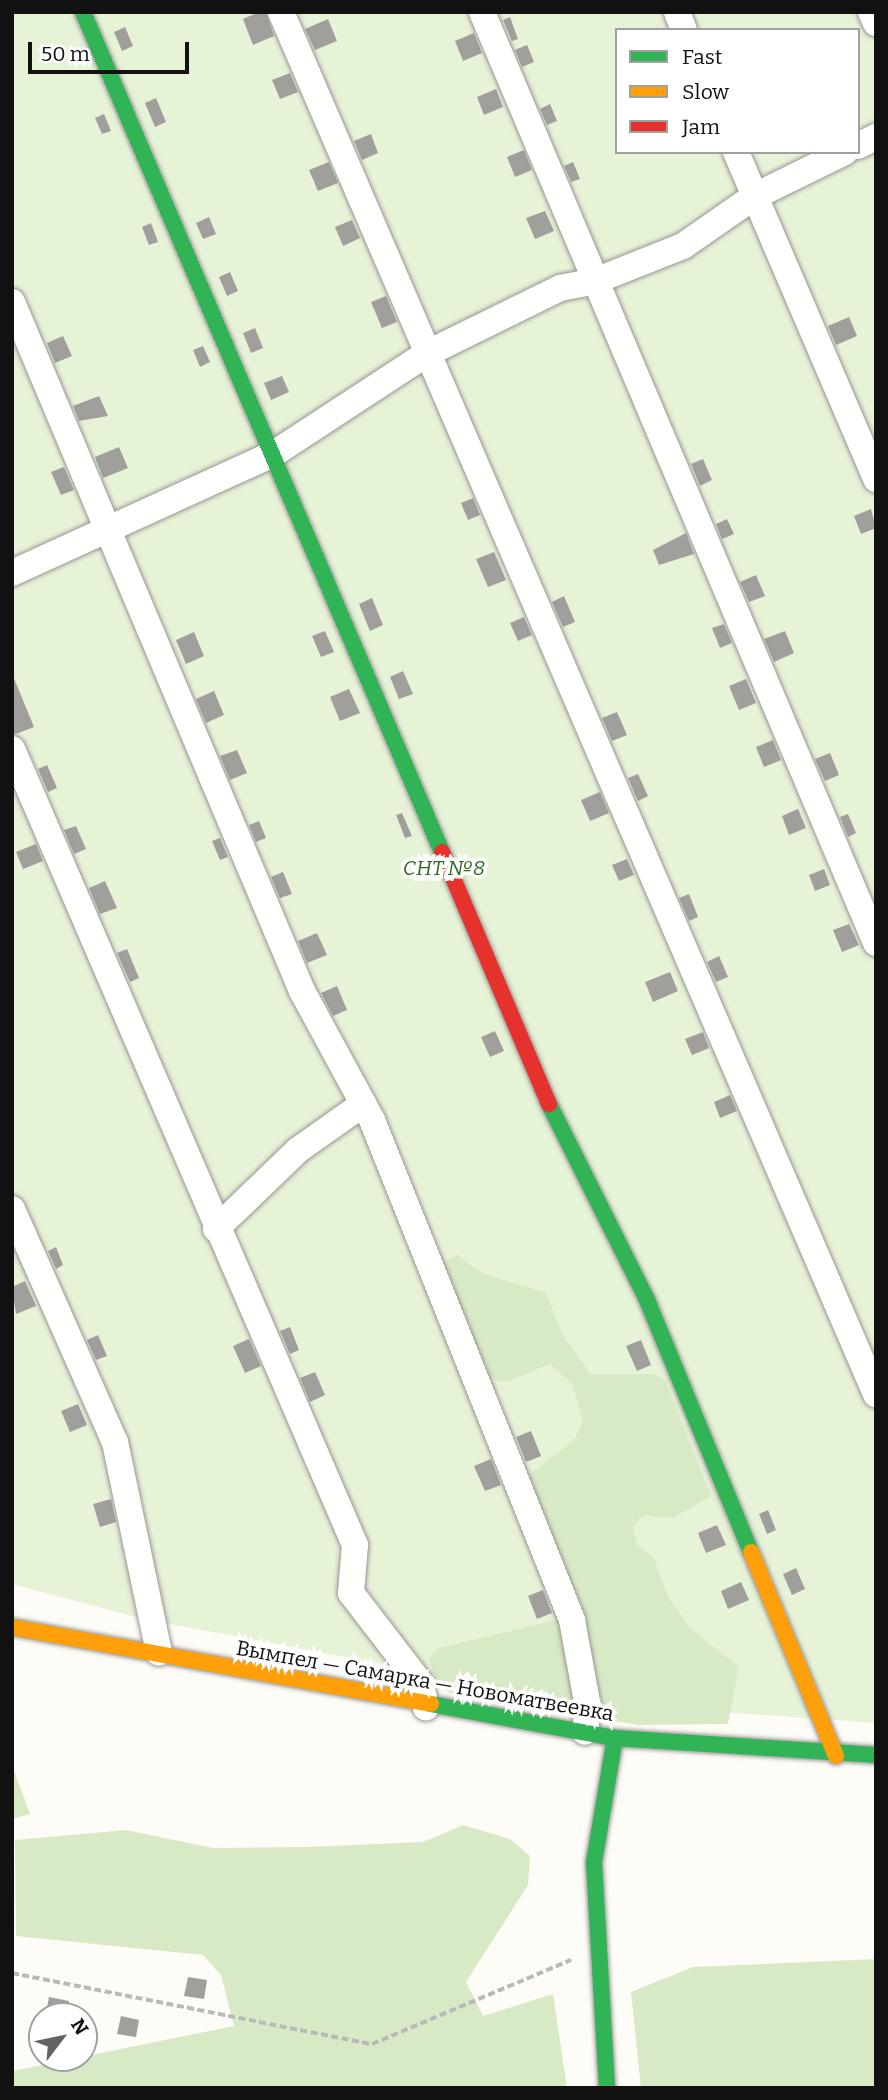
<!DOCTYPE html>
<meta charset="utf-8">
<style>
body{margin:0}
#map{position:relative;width:888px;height:2100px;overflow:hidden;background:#fdfcf7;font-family:Bitter,serif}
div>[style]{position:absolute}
.green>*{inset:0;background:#e7f3d7}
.forest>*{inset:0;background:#d8eac5}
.building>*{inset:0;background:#a19f9c}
.path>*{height:3.5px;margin-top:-1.75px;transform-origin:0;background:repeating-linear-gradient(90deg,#b9b9b8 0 7px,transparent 0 10.5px)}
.roads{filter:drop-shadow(0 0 2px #979795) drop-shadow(0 0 2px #979795)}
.street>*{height:26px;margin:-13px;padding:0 13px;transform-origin:13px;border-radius:13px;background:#fffffe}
.fast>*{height:16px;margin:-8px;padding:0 8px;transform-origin:8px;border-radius:8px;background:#30b455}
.slow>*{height:16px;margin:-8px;padding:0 8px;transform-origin:8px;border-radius:8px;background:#ff9f0a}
.jam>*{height:16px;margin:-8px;padding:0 8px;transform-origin:8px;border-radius:8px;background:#e5322d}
span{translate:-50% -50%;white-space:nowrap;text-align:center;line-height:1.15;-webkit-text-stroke:7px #fff;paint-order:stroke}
.park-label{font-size:21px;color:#2f6b1f;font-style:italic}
.street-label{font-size:21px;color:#111}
.frame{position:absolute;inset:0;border:14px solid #111;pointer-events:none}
.legend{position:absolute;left:615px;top:28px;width:245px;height:126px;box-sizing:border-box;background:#fff;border:2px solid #a0a0a0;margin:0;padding:9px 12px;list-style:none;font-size:21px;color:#111}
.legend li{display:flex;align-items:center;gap:14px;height:35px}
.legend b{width:35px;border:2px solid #a0a0a0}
.north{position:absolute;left:28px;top:2002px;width:70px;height:70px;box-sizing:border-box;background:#fff;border:2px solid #a0a0a0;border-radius:50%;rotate:58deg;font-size:19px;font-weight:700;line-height:28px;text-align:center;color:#111}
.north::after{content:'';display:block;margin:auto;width:24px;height:32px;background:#646362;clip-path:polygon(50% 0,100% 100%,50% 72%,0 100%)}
.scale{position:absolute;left:28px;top:42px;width:161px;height:32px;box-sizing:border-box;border:4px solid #111;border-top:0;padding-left:9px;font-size:21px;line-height:24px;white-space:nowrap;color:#111;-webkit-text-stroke:5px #fff;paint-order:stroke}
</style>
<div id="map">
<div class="green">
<div style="clip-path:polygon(evenodd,12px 12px,876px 12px,876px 1723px,584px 1702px,143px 1619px,12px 1584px,12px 12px,617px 30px,858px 30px,858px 152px,617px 152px,617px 30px)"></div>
</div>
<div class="forest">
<div style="clip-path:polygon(457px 1255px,484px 1274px,546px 1293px,563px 1336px,591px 1374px,654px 1374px,665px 1380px,711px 1496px,673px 1518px,643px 1515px,633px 1526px,637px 1545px,654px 1558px,669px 1599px,692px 1630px,739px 1667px,728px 1724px,639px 1725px,459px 1697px,437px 1686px,429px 1658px,439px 1648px,585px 1613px,525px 1478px,574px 1440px,583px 1421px,572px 1384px,550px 1364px,506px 1382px,491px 1379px,442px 1263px)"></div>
<div style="clip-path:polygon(12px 1765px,30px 1814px,12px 1819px)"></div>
<div style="clip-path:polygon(463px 1825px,510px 1839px,530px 1856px,528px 1885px,466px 1982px,483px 2016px,553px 1994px,567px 2088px,12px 2088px,12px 2071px,234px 2026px,221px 1975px,203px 1955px,16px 1936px,15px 1840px,126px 1830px,213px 1848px,308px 1847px,423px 1842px)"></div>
<div style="clip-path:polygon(876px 1959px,876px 2088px,641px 2088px,631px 1992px,693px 1967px)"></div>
</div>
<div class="building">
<div style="clip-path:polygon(259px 12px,266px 12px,274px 36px,253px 45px,243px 19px)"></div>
<div style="clip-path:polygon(510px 17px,518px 39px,512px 41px,503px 20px)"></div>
<div style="clip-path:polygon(328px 19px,337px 41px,315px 50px,305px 29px)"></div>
<div style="clip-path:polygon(125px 27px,133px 46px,122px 51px,114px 32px)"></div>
<div style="clip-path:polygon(474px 33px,482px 53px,463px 61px,455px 41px)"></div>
<div style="clip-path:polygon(527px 45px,534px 62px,522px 67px,515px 50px)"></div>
<div style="clip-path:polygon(290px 73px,298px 92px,280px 99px,272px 80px)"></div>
<div style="clip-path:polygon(496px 89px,503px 107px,484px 115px,477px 97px)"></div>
<div style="clip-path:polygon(156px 98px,166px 122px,155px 127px,145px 103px)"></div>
<div style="clip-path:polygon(550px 104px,557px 121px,547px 125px,540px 109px)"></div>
<div style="clip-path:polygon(104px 114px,111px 131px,102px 134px,95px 118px)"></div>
<div style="clip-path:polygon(371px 134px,378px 153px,362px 160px,354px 141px)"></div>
<div style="clip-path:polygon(524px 150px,532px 170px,515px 177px,507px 157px)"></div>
<div style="clip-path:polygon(329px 162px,338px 183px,318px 191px,309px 170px)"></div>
<div style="clip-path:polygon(573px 162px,580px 179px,571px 182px,564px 166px)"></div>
<div style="clip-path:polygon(545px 211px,554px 231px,535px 239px,526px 218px)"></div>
<div style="clip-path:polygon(209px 217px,216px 234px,203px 239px,196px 223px)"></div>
<div style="clip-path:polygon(352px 220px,360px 238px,343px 246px,335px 227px)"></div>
<div style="clip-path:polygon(151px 223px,158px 242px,149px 245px,142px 227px)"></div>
<div style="clip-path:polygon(230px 272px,238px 291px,227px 296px,219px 277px)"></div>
<div style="clip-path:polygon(386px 296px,397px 322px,382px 328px,371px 302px)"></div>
<div style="clip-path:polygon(849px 317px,857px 336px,836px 345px,828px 326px)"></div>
<div style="clip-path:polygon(255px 328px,263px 348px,251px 353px,243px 333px)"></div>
<div style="clip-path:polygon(63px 336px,72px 356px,55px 363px,47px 343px)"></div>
<div style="clip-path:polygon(203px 346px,210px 362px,200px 367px,193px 350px)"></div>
<div style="clip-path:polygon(282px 376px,289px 392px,271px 400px,264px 383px)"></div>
<div style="clip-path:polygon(99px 396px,108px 416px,79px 421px,73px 406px)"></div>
<div style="clip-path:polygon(119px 447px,128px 468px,103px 478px,95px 457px)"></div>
<div style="clip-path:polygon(703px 459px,712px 480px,700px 486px,691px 464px)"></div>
<div style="clip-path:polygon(64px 467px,74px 490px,61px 495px,51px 472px)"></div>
<div style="clip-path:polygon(473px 498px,480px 515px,468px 520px,461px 503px)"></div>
<div style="clip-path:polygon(871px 509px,876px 528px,861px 534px,854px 516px)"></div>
<div style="clip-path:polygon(727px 519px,734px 534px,722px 539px,716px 524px)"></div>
<div style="clip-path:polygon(686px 533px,694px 554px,659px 565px,653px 550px)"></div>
<div style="clip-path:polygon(494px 552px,506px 580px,488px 587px,476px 559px)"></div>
<div style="clip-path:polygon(756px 575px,765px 596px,749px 602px,740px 582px)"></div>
<div style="clip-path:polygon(564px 596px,575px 622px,563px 627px,552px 602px)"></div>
<div style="clip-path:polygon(372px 598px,383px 625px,370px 631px,359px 604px)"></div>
<div style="clip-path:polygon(524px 617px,532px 635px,518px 641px,510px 623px)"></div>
<div style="clip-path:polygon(724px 624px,732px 643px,720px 648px,712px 628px)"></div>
<div style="clip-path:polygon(325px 631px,334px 652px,321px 657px,312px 636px)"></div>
<div style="clip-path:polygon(785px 631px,794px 653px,774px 662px,764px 639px)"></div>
<div style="clip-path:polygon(194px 632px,204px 656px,186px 664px,176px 640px)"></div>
<div style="clip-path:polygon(403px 671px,413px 694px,399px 699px,390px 677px)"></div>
<div style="clip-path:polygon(13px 676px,34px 727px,16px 734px,12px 733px)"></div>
<div style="clip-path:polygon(746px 679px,756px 703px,739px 710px,729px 686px)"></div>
<div style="clip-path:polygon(349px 689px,360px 713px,340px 721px,330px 697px)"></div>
<div style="clip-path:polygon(214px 691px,224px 715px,206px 723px,196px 699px)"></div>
<div style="clip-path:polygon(617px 712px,627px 735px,612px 741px,602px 718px)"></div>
<div style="clip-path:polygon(773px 740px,781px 760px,764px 767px,756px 747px)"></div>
<div style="clip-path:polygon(237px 750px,247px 773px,230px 780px,220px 756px)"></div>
<div style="clip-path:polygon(830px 753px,839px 775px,825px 781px,815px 759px)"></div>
<div style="clip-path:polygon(47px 765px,57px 788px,48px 792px,38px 769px)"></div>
<div style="clip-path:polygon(638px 774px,648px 796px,638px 801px,628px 778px)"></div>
<div style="clip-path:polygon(600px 792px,609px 813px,590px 821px,581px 800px)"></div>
<div style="clip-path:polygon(798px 809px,806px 828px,789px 835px,782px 816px)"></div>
<div style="clip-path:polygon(402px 813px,412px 836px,405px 838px,396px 815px)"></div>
<div style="clip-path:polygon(848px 814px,856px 833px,848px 837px,840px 817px)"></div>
<div style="clip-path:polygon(259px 821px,266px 838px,256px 842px,249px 825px)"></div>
<div style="clip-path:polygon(76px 826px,86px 849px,74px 854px,64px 830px)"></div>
<div style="clip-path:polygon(220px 838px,228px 857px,220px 860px,212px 841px)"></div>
<div style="clip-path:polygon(36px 844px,43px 861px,23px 869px,16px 852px)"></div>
<div style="clip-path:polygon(627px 859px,634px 875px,619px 881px,612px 865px)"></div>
<div style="clip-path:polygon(824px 869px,830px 885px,815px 891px,809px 875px)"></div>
<div style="clip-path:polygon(283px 872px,292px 894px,280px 898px,271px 877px)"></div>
<div style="clip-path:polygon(105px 881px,117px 908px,100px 914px,89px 888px)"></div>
<div style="clip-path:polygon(689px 894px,698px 917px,689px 921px,679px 898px)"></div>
<div style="clip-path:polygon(849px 924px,859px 945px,842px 952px,833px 930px)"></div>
<div style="clip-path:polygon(317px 933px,327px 955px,307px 963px,298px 941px)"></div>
<div style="clip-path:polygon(127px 949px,139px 978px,130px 982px,117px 953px)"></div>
<div style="clip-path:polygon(719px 956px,728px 977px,716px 982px,707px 962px)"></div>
<div style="clip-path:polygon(670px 972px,678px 991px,653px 1002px,645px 982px)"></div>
<div style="clip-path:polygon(337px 986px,347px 1010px,333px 1016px,321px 993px)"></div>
<div style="clip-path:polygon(495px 1031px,504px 1051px,490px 1057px,481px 1037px)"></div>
<div style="clip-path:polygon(703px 1032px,709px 1048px,692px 1055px,685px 1039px)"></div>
<div style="clip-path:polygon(730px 1095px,737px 1111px,720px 1118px,714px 1102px)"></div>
<div style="clip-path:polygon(56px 1247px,63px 1265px,56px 1269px,48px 1251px)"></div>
<div style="clip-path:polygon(25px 1281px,36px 1306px,16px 1314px,12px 1287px)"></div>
<div style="clip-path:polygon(290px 1327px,299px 1350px,290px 1354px,280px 1331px)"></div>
<div style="clip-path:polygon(98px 1335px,107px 1356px,96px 1360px,87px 1340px)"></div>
<div style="clip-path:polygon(249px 1339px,261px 1366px,245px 1373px,233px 1346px)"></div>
<div style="clip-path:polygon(641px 1340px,651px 1365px,637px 1371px,626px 1346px)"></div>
<div style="clip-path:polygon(315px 1372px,325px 1395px,310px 1402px,300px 1378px)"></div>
<div style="clip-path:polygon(78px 1404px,87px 1425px,70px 1432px,61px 1411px)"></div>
<div style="clip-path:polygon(531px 1431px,541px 1456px,526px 1462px,516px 1437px)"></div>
<div style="clip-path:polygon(491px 1459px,501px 1485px,485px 1491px,474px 1466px)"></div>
<div style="clip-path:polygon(111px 1499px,116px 1522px,100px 1527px,93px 1504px)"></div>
<div style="clip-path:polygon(768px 1510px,776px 1530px,767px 1534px,759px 1514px)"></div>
<div style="clip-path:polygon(717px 1525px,726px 1545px,706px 1553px,698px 1533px)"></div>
<div style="clip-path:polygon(796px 1568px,805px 1589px,792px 1595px,783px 1574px)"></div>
<div style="clip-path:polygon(741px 1582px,749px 1600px,728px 1609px,721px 1591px)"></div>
<div style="clip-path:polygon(543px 1590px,552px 1613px,537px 1619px,528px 1596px)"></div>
<div style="clip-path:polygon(188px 1977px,207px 1980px,204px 1999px,184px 1996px)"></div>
<div style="clip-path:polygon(49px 1997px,69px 2001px,67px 2016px,46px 2013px)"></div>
<div style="clip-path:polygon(121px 2016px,139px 2020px,136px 2037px,117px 2034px)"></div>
</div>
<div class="path">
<div style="left:12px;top:1973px;width:367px;rotate:11.2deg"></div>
<div style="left:372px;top:2044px;width:216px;rotate:-22.9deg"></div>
</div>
<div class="roads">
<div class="street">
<div style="left:281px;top:12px;width:1505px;rotate:66.71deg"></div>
<div style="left:482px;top:12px;width:1011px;rotate:67.06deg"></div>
<div style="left:677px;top:12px;width:19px;rotate:69deg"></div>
<div style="left:871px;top:12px;width:12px;rotate:66deg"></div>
<div style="left:858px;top:146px;width:20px;rotate:-27deg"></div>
<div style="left:736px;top:152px;width:356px;rotate:66.8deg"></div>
<div style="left:12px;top:302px;width:748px;rotate:67.17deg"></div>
<div style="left:302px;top:991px;width:147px;rotate:61.5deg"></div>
<div style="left:372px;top:1120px;width:539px;rotate:68.2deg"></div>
<div style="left:572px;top:1620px;width:88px;rotate:79.6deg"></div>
<div style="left:588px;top:1707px;width:25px;rotate:97deg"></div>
<div style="left:12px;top:573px;width:289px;rotate:-24.5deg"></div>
<div style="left:275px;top:453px;width:183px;rotate:-33.2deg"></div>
<div style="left:428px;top:353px;width:147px;rotate:-26.2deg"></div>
<div style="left:560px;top:288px;width:36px;rotate:-11deg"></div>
<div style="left:595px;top:281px;width:95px;rotate:-21.7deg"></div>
<div style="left:683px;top:246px;width:88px;rotate:-34.8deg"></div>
<div style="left:755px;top:196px;width:100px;rotate:-26.1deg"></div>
<div style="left:12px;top:749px;width:867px;rotate:66.69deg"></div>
<div style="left:355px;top:1545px;width:48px;rotate:94.8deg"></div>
<div style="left:351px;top:1593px;width:115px;rotate:52.4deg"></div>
<div style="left:421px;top:1684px;width:24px;rotate:78deg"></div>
<div style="left:12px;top:1209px;width:255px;rotate:66.2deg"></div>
<div style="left:115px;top:1442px;width:215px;rotate:78.2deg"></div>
<div style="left:216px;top:1229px;width:114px;rotate:-43.9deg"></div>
<div style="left:298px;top:1150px;width:80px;rotate:-35.3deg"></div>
</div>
<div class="fast">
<div style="left:83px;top:12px;width:913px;rotate:66.86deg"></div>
<div style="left:549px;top:1104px;width:219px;rotate:63.4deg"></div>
<div style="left:647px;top:1300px;width:273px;rotate:67.6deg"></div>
<div style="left:431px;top:1704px;width:187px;rotate:10.5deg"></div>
<div style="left:615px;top:1738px;width:262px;rotate:3.7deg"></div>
<div style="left:607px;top:2088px;width:226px;rotate:-93.3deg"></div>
<div style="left:594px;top:1862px;width:126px;rotate:-80.4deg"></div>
</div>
<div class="slow">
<div style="left:751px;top:1552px;width:221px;rotate:67.4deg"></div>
<div style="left:12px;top:1627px;width:426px;rotate:10.4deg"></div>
</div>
<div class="jam">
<div style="left:442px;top:852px;width:274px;rotate:67deg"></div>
</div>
</div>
<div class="park-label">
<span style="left:444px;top:868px">СНТ №8</span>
</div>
<div class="street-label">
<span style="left:425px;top:1681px;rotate:10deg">Вымпел — Самарка — Новоматвеевка</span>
</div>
<div class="frame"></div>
<ul class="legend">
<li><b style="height:9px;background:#30b455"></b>Fast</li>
<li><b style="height:9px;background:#ff9f0a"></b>Slow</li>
<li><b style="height:9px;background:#e5322d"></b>Jam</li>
</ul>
<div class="north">N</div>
<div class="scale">50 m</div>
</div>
